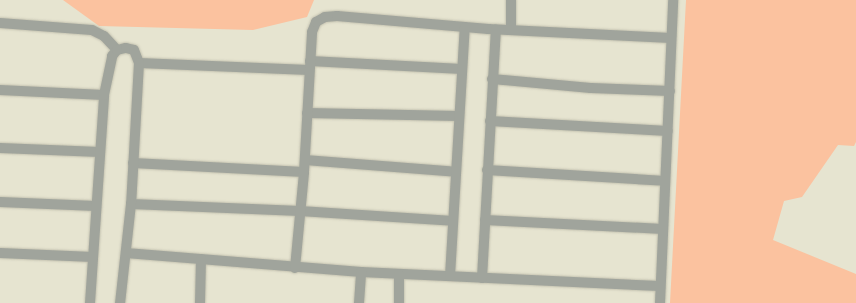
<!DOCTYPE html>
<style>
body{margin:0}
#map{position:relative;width:856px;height:303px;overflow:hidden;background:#e6e4d0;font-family:"PT Sans Narrow",sans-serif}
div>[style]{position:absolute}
.green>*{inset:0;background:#fbc29f}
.roads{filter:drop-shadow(0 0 1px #c4c2b0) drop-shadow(0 0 1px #c4c2b0)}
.street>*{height:10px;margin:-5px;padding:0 5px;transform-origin:5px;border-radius:5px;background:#a0a49c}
span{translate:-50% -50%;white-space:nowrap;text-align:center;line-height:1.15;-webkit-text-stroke:3.5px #fff;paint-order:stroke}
</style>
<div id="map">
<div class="green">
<div style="clip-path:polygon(63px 0,314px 0,307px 17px,253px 30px,99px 26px)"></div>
<div style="clip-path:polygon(686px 0,856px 0,856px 142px,854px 146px,838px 145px,802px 197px,784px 201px,773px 240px,856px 274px,856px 303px,670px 303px)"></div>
</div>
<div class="roads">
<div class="street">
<div style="left:0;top:23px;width:92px;rotate:4.4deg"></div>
<div style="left:92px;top:30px;width:13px;rotate:27deg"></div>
<div style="left:104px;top:36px;width:19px;rotate:47deg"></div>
<div style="left:511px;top:29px;width:29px;rotate:-90deg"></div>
<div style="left:310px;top:61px;width:152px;rotate:3deg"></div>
<div style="left:139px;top:63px;width:170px;rotate:2.4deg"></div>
<div style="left:492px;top:79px;width:99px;rotate:5.2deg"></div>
<div style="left:591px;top:88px;width:79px;rotate:2.2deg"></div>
<div style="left:0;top:90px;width:104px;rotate:2.8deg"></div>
<div style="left:307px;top:113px;width:152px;rotate:1.1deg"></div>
<div style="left:490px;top:121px;width:178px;rotate:3.2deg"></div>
<div style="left:0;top:148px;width:100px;rotate:2.3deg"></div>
<div style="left:305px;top:160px;width:151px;rotate:4.5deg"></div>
<div style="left:133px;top:163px;width:171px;rotate:3deg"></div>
<div style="left:487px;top:170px;width:178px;rotate:3.5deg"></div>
<div style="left:0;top:202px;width:96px;rotate:2.4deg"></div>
<div style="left:131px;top:204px;width:169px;rotate:2.4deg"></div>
<div style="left:300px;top:211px;width:153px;rotate:3.7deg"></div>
<div style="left:485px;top:220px;width:178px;rotate:2.9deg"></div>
<div style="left:0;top:253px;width:93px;rotate:2.5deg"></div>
<div style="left:126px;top:253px;width:236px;rotate:4.6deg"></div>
<div style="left:361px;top:272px;width:299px;rotate:2.7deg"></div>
<div style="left:295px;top:268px;width:96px;rotate:-84.6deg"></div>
<div style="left:304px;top:172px;width:140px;rotate:-86.7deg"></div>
<div style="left:312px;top:32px;width:11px;rotate:-68deg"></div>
<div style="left:316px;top:22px;width:10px;rotate:-29deg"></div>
<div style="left:325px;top:17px;width:12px;rotate:-5deg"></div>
<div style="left:337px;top:16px;width:152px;rotate:4.9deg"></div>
<div style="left:488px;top:29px;width:183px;rotate:2.8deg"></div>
<div style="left:450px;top:276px;width:249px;rotate:-86.6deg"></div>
<div style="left:482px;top:278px;width:249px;rotate:-86.8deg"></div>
<div style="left:90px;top:303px;width:208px;rotate:-86.1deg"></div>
<div style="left:104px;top:95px;width:40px;rotate:-78deg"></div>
<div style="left:112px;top:56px;width:8px;rotate:-50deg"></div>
<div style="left:117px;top:50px;width:9px;rotate:-13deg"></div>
<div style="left:126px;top:48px;width:8px;rotate:14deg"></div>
<div style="left:134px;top:50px;width:14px;rotate:69deg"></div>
<div style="left:139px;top:63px;width:141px;rotate:93.2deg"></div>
<div style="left:131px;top:204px;width:100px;rotate:96.3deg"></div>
<div style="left:200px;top:303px;width:44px;rotate:-88.7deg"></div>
<div style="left:359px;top:303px;width:31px;rotate:-86deg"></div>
<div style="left:399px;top:303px;width:29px;rotate:-90deg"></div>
<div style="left:660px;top:303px;width:303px;rotate:-87.5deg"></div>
</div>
</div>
</div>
